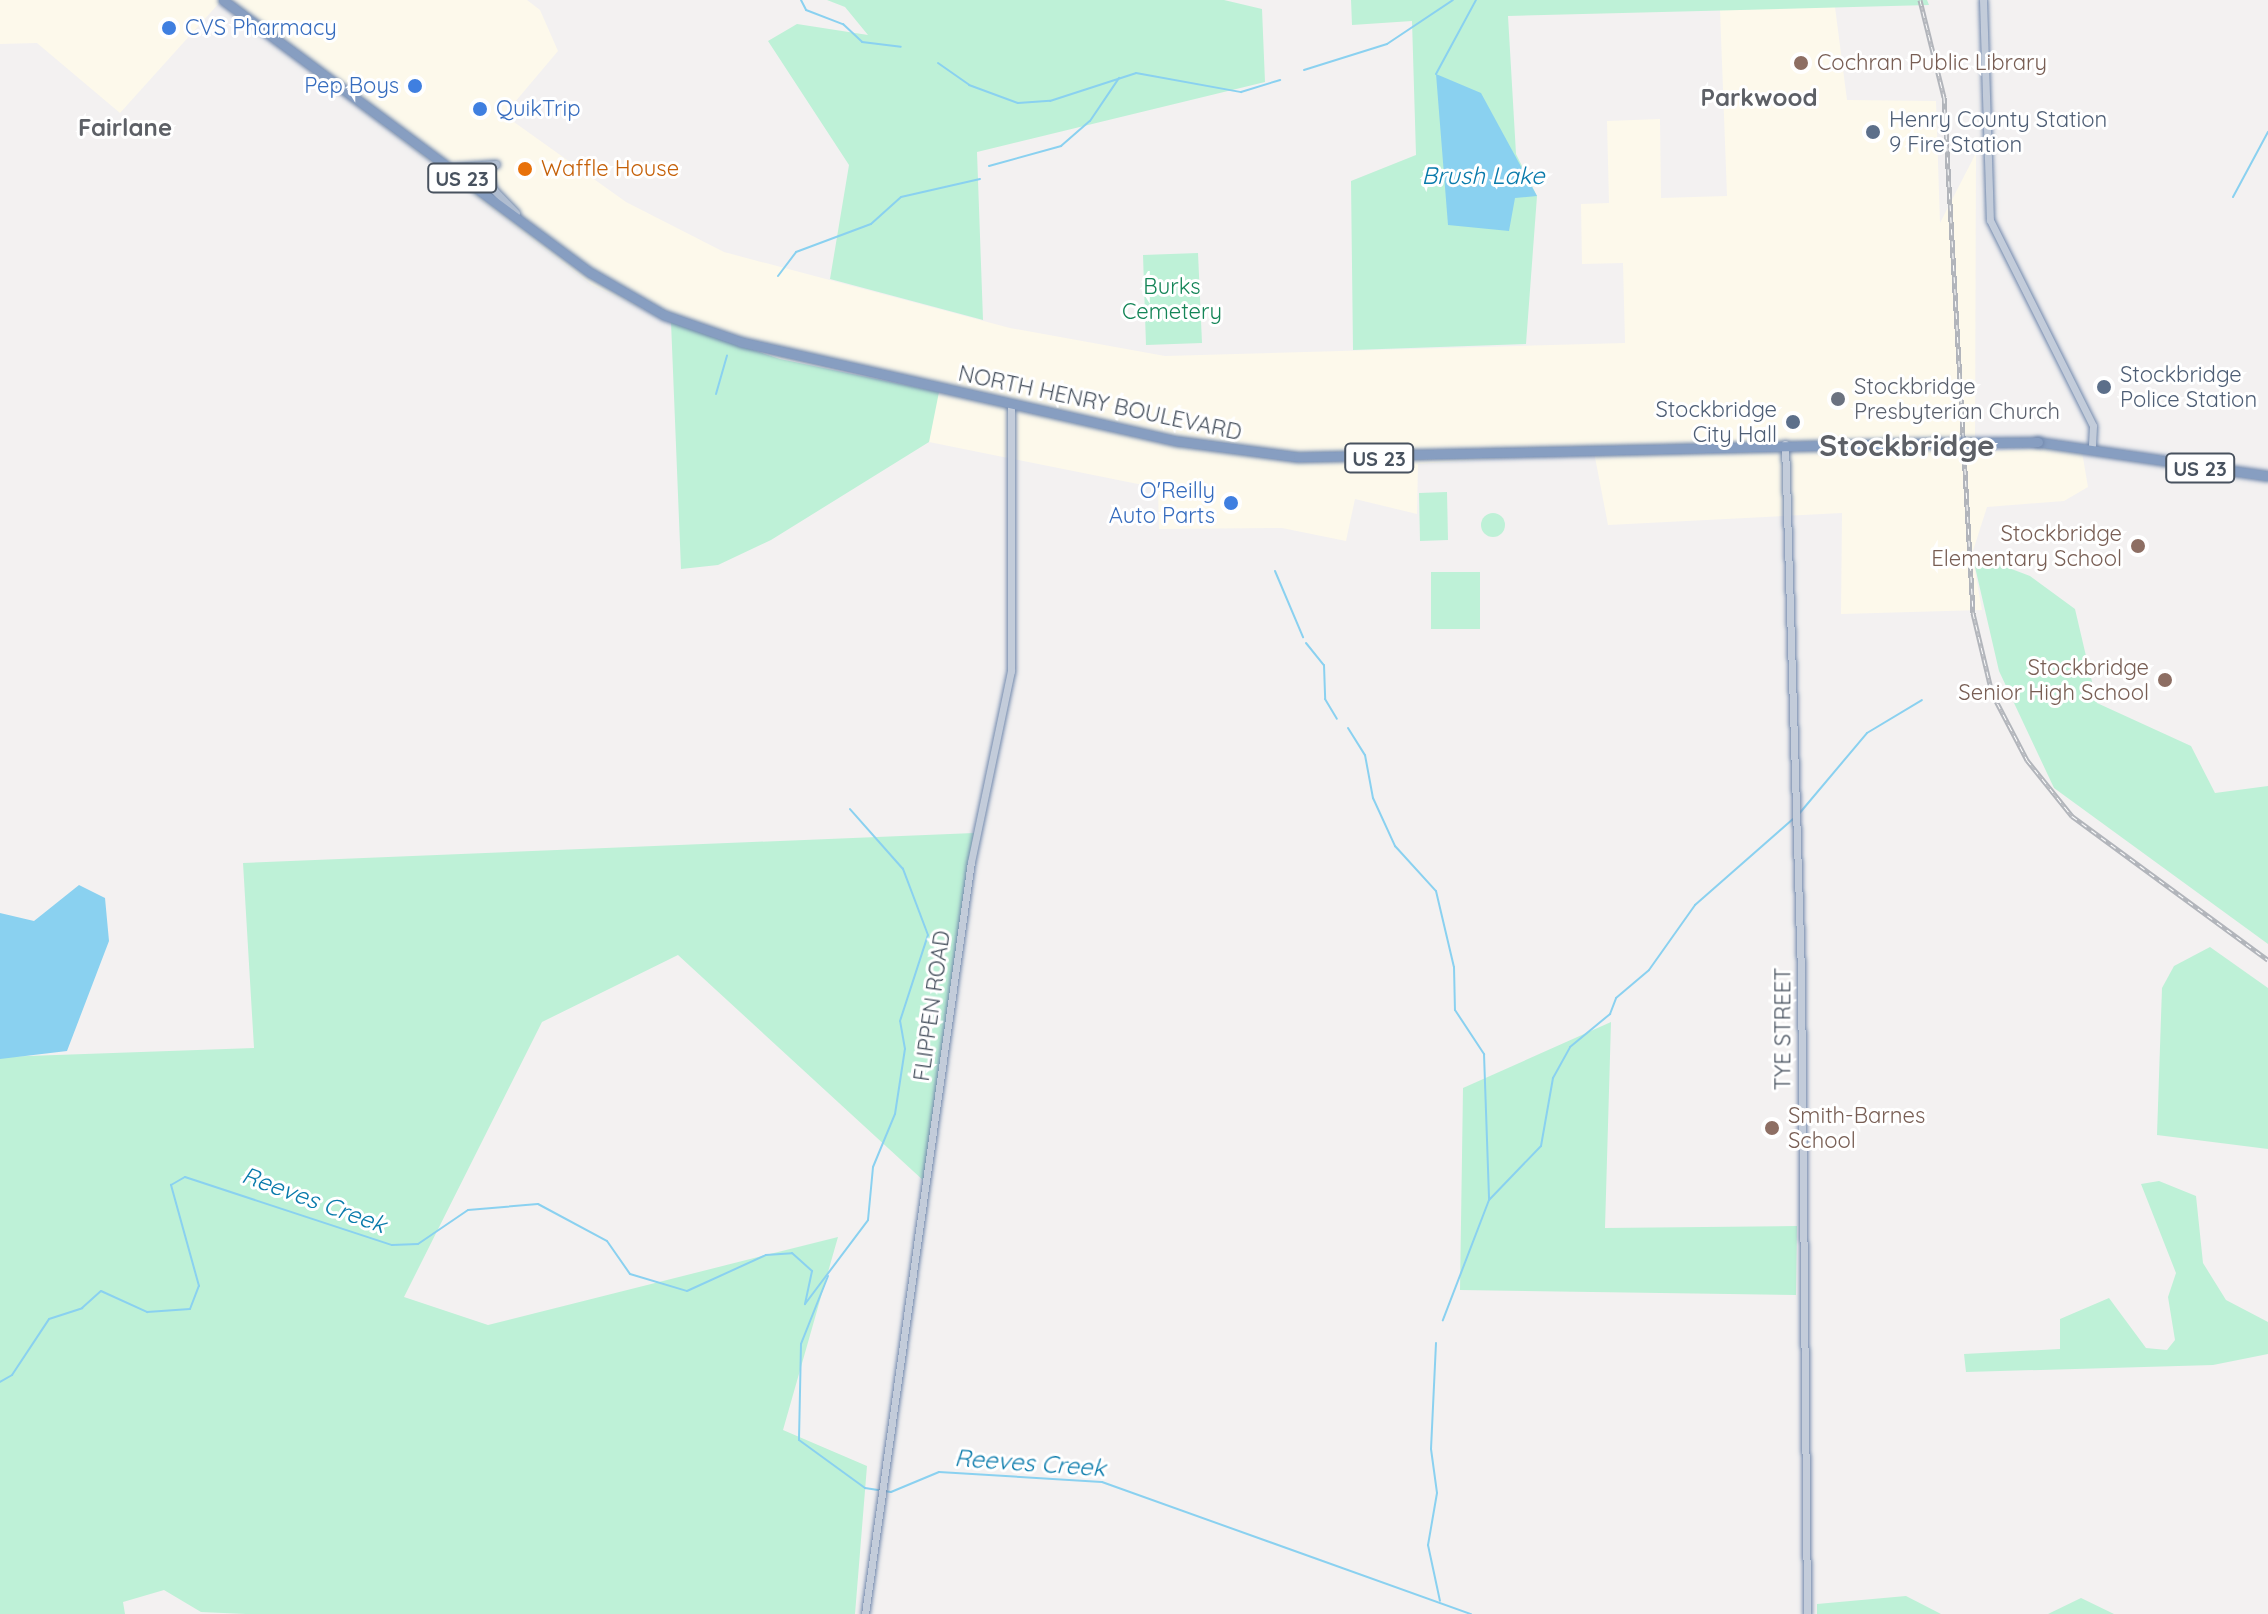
<!DOCTYPE html>
<style>
body{margin:0}
#map{position:relative;width:2268px;height:1614px;overflow:hidden;background:#f3f1f1;font-family:Quicksand,sans-serif}
div>[style]{position:absolute}
.commercial>*{inset:0;background:#fdf9eb}
.green>*{inset:0;background:#bef1d7}
.round{border-radius:50%}
.water>*{inset:0;background:#8ad1f0}
.stream>*{height:2px;margin:-1px;padding:0 1px;transform-origin:1px;border-radius:1px;background:#8ad1f0}
.roads{filter:drop-shadow(0 0 2px #7289ad) drop-shadow(0 0 2px #7289ad)}
.secondary>*{height:7px;margin:-3.5px;padding:0 3.5px;transform-origin:3.5px;border-radius:3.5px;background:#c3ccda}
.primary>*{height:7px;margin:-3.5px;padding:0 3.5px;transform-origin:3.5px;border-radius:3.5px;background:#b0bdd0}
.highway>*{height:9px;margin:-4.5px;padding:0 4.5px;transform-origin:4.5px;border-radius:4.5px;background:#879ec1}
.rail>*{height:5px;margin-top:-2.5px;transform-origin:0;background:repeating-linear-gradient(90deg,#fff 0 6px,#b2b5bb 0 12px);box-sizing:border-box;border-block:2px solid #b2b5bb}
.bridges{filter:drop-shadow(0 0 2px #7289ad) drop-shadow(0 0 2px #7289ad)}
.highway-bridge>*{height:9px;margin:-4.5px;padding:0 4.5px;transform-origin:4.5px;border-radius:4.5px;background:#879ec1}
.dots>*{width:22px;height:22px;translate:-50% -50%;box-sizing:border-box;border:4px solid #fff;border-radius:50%}
span{translate:-50% -50%;white-space:nowrap;text-align:center;line-height:1.15;-webkit-text-stroke:6px #fff;paint-order:stroke}
.shield-label span{padding:2px 6px;background:#fff;border:2px solid;border-radius:6px;-webkit-text-stroke-width:0}
.shield-label{font-size:20px;color:#48525f;font-weight:700}
.shop-label{font-size:22px;color:#366cbe}
.left{translate:0 -50%;text-align:left}
.right{translate:-100% -50%;text-align:right}
.education-label{font-size:22px;color:#785e54}
.service-label{font-size:22px;color:#4e5e75}
.food-label{font-size:22px;color:#c56008}
.park-label{font-size:22px;color:#148557}
.worship-label{font-size:22px;color:#5b616d}
.street-label{font-size:22px;color:#48525f}
.neighbourhood-label{font-size:24px;color:#5d6066;font-weight:700}
.water-label{font-size:24px;color:#087aab;font-style:italic}
.district-label{font-size:30px;color:#5d6066;font-weight:700}
</style>
<div id="map">
<div class="commercial">
<div style="clip-path:polygon(0 0,527px 0,540px 10px,558px 51px,504px 115px,626px 202px,724px 252px,1010px 328px,1165px 356px,1625px 343px,1623px 263px,1582px 264px,1581px 204px,1609px 203px,1607px 121px,1660px 119px,1661px 198px,1727px 196px,1720px 10px,1835px 7px,1847px 100px,1936px 101px,1940px 223px,1976px 153px,1975px 452px,2081px 446px,2088px 487px,2064px 501px,1987px 507px,1972px 554px,1982px 610px,1841px 614px,1842px 513px,1608px 525px,1594px 452px,1418px 464px,1417px 514px,1355px 499px,1346px 541px,1282px 528px,1159px 529px,1158px 488px,929px 442px,938px 391px,780px 359px,682px 328px,592px 285px,220px 2px,120px 113px,37px 43px,0 44px)"></div>
</div>
<div class="green">
<div style="clip-path:polygon(827px 0,1224px 0,1262px 9px,1265px 82px,977px 152px,983px 320px,830px 279px,849px 165px,768px 41px,797px 24px,868px 35px,845px 7px)"></div>
<div style="clip-path:polygon(1351px 0,1927px 0,1929px 5px,1508px 16px,1516px 154px,1537px 196px,1526px 344px,1353px 350px,1351px 181px,1416px 155px,1412px 21px,1352px 25px)"></div>
<div style="clip-path:polygon(1198px 253px,1202px 343px,1146px 345px,1143px 255px)"></div>
<div style="clip-path:polygon(671px 322px,780px 359px,939px 392px,929px 442px,771px 540px,718px 565px,681px 569px)"></div>
<div style="clip-path:polygon(1447px 492px,1448px 540px,1420px 541px,1419px 493px)"></div>
<div class="round" style="left:1481px;top:513px;width:24px;height:24px"></div>
<div style="clip-path:polygon(1972px 554px,2030px 576px,2075px 609px,2097px 703px,2191px 746px,2215px 793px,2268px 786px,2268px 944px,2054px 788px,1999px 671px)"></div>
<div style="clip-path:polygon(1431px 572px,1480px 572px,1480px 629px,1431px 629px)"></div>
<div style="clip-path:polygon(974px 833px,925px 1182px,678px 955px,542px 1022px,404px 1297px,488px 1325px,838px 1237px,783px 1430px,867px 1466px,855px 1614px,246px 1614px,201px 1612px,164px 1590px,123px 1602px,125px 1614px,0 1614px,0 1057px,254px 1048px,243px 863px)"></div>
<div style="clip-path:polygon(2210px 947px,2268px 988px,2268px 1149px,2157px 1135px,2162px 988px,2174px 966px)"></div>
<div style="clip-path:polygon(1611px 1022px,1605px 1228px,1797px 1226px,1796px 1295px,1460px 1290px,1463px 1088px)"></div>
<div style="clip-path:polygon(2159px 1181px,2196px 1196px,2203px 1263px,2226px 1300px,2268px 1322px,2268px 1354px,2213px 1365px,1966px 1372px,1964px 1354px,2060px 1349px,2060px 1319px,2109px 1298px,2146px 1348px,2167px 1350px,2175px 1340px,2168px 1297px,2176px 1273px,2141px 1184px)"></div>
<div style="clip-path:polygon(1906px 1596px,1941px 1614px,1817px 1614px,1817px 1604px)"></div>
<div style="clip-path:polygon(2081px 1598px,2114px 1614px,2048px 1614px)"></div>
</div>
<div class="water">
<div style="clip-path:polygon(1436px 74px,1481px 93px,1537px 196px,1515px 198px,1509px 231px,1448px 225px)"></div>
<div style="clip-path:polygon(79px 885px,105px 898px,109px 941px,67px 1051px,0 1059px,0 913px,34px 921px)"></div>
</div>
<div class="stream">
<div style="left:801px;top:0;width:11px;rotate:63deg"></div>
<div style="left:806px;top:10px;width:40px;rotate:21deg"></div>
<div style="left:843px;top:24px;width:26px;rotate:43deg"></div>
<div style="left:862px;top:42px;width:39px;rotate:7deg"></div>
<div style="left:938px;top:63px;width:38px;rotate:35deg"></div>
<div style="left:969px;top:85px;width:52px;rotate:20.2deg"></div>
<div style="left:1018px;top:103px;width:32px;rotate:-4deg"></div>
<div style="left:1050px;top:101px;width:90px;rotate:-18deg"></div>
<div style="left:1136px;top:73px;width:107px;rotate:10.3deg"></div>
<div style="left:1241px;top:92px;width:41px;rotate:-17.1deg"></div>
<div style="left:1304px;top:70px;width:87px;rotate:-17.4deg"></div>
<div style="left:1387px;top:44px;width:79px;rotate:-33.7deg"></div>
<div style="left:1436px;top:74px;width:84px;rotate:-61.6deg"></div>
<div style="left:989px;top:166px;width:75px;rotate:-15.5deg"></div>
<div style="left:1061px;top:146px;width:38px;rotate:-41deg"></div>
<div style="left:1090px;top:121px;width:52px;rotate:-56deg"></div>
<div style="left:2233px;top:197px;width:74px;rotate:-61.7deg"></div>
<div style="left:778px;top:276px;width:30px;rotate:-53deg"></div>
<div style="left:796px;top:252px;width:80px;rotate:-20.5deg"></div>
<div style="left:871px;top:224px;width:40px;rotate:-42deg"></div>
<div style="left:901px;top:197px;width:81px;rotate:-12.8deg"></div>
<div style="left:716px;top:394px;width:40px;rotate:-74deg"></div>
<div style="left:1275px;top:571px;width:72px;rotate:67deg"></div>
<div style="left:1306px;top:643px;width:28px;rotate:51deg"></div>
<div style="left:1324px;top:665px;width:34px;rotate:88deg"></div>
<div style="left:1325px;top:699px;width:23px;rotate:59deg"></div>
<div style="left:1348px;top:728px;width:32px;rotate:58deg"></div>
<div style="left:1365px;top:755px;width:44px;rotate:79.5deg"></div>
<div style="left:1373px;top:798px;width:53px;rotate:65.4deg"></div>
<div style="left:1395px;top:846px;width:61px;rotate:47.7deg"></div>
<div style="left:1436px;top:891px;width:78px;rotate:76.7deg"></div>
<div style="left:1454px;top:967px;width:43px;rotate:88.7deg"></div>
<div style="left:1455px;top:1010px;width:53px;rotate:56.6deg"></div>
<div style="left:1484px;top:1054px;width:146px;rotate:88deg"></div>
<div style="left:1489px;top:1200px;width:129px;rotate:111deg"></div>
<div style="left:1798px;top:815px;width:107px;rotate:-49.9deg"></div>
<div style="left:1867px;top:733px;width:64px;rotate:-31deg"></div>
<div style="left:1489px;top:1200px;width:75px;rotate:-46.1deg"></div>
<div style="left:1541px;top:1146px;width:69px;rotate:-80deg"></div>
<div style="left:1553px;top:1078px;width:35px;rotate:-61deg"></div>
<div style="left:1570px;top:1047px;width:52px;rotate:-39.5deg"></div>
<div style="left:1610px;top:1014px;width:17px;rotate:-69deg"></div>
<div style="left:1616px;top:998px;width:43px;rotate:-40.3deg"></div>
<div style="left:1649px;top:970px;width:80px;rotate:-54.7deg"></div>
<div style="left:1695px;top:905px;width:130px;rotate:-41.3deg"></div>
<div style="left:828px;top:1276px;width:73px;rotate:111.7deg"></div>
<div style="left:801px;top:1344px;width:96px;rotate:91.2deg"></div>
<div style="left:799px;top:1440px;width:82px;rotate:36deg"></div>
<div style="left:865px;top:1488px;width:26px;rotate:9deg"></div>
<div style="left:891px;top:1492px;width:52px;rotate:-22.6deg"></div>
<div style="left:939px;top:1472px;width:163px;rotate:3.5deg"></div>
<div style="left:1102px;top:1482px;width:392px;rotate:19.7deg"></div>
<div style="left:1436px;top:1343px;width:106px;rotate:92.7deg"></div>
<div style="left:1431px;top:1449px;width:44px;rotate:82.2deg"></div>
<div style="left:1437px;top:1493px;width:53px;rotate:99.8deg"></div>
<div style="left:1428px;top:1545px;width:57px;rotate:77.9deg"></div>
<div style="left:0;top:1382px;width:14px;rotate:-30deg"></div>
<div style="left:12px;top:1375px;width:67px;rotate:-56.5deg"></div>
<div style="left:49px;top:1319px;width:35px;rotate:-18deg"></div>
<div style="left:82px;top:1308px;width:25px;rotate:-42deg"></div>
<div style="left:101px;top:1291px;width:51px;rotate:24.5deg"></div>
<div style="left:147px;top:1312px;width:43px;rotate:-4deg"></div>
<div style="left:190px;top:1309px;width:25px;rotate:-69deg"></div>
<div style="left:199px;top:1286px;width:105px;rotate:-105.5deg"></div>
<div style="left:171px;top:1185px;width:16px;rotate:-30deg"></div>
<div style="left:185px;top:1177px;width:218px;rotate:18.2deg"></div>
<div style="left:392px;top:1245px;width:26px;rotate:-2deg"></div>
<div style="left:418px;top:1244px;width:60px;rotate:-34.2deg"></div>
<div style="left:468px;top:1210px;width:70px;rotate:-4.9deg"></div>
<div style="left:538px;top:1204px;width:78px;rotate:28.2deg"></div>
<div style="left:607px;top:1241px;width:40px;rotate:55.1deg"></div>
<div style="left:630px;top:1274px;width:59px;rotate:16.6deg"></div>
<div style="left:687px;top:1291px;width:87px;rotate:-24.5deg"></div>
<div style="left:766px;top:1255px;width:26px;rotate:-4deg"></div>
<div style="left:792px;top:1253px;width:27px;rotate:42deg"></div>
<div style="left:812px;top:1271px;width:34px;rotate:102deg"></div>
<div style="left:805px;top:1304px;width:105px;rotate:-53.1deg"></div>
<div style="left:868px;top:1220px;width:53px;rotate:-84.6deg"></div>
<div style="left:873px;top:1167px;width:57px;rotate:-67.5deg"></div>
<div style="left:895px;top:1114px;width:66px;rotate:-81.3deg"></div>
<div style="left:905px;top:1049px;width:28px;rotate:-100deg"></div>
<div style="left:900px;top:1021px;width:90px;rotate:-72deg"></div>
<div style="left:928px;top:935px;width:71px;rotate:-110.7deg"></div>
<div style="left:903px;top:869px;width:80px;rotate:-131.5deg"></div>
</div>
<div class="roads">
<div class="secondary">
<div style="left:1983px;top:0;width:220px;rotate:88.2deg"></div>
<div style="left:1990px;top:220px;width:230px;rotate:63.4deg"></div>
<div style="left:2093px;top:426px;width:19px;rotate:93deg"></div>
<div style="left:1785px;top:444px;width:531px;rotate:88.27deg"></div>
<div style="left:1801px;top:975px;width:639px;rotate:89.46deg"></div>
<div style="left:865px;top:1614px;width:759px;rotate:-81.98deg"></div>
<div style="left:971px;top:862px;width:195px;rotate:-78.2deg"></div>
<div style="left:1011px;top:671px;width:268px;rotate:-90deg"></div>
</div>
<div class="primary">
<div style="left:452px;top:167px;width:44px;rotate:-3.9deg"></div>
<div style="left:489px;top:174px;width:16px;rotate:75deg"></div>
<div style="left:493px;top:189px;width:33px;rotate:46deg"></div>
</div>
<div class="highway">
<div style="left:223px;top:0;width:458px;rotate:36.6deg"></div>
<div style="left:591px;top:273px;width:84px;rotate:29.9deg"></div>
<div style="left:664px;top:315px;width:82px;rotate:19.3deg"></div>
<div style="left:741px;top:342px;width:447px;rotate:12.8deg"></div>
<div style="left:1177px;top:441px;width:122px;rotate:7.5deg"></div>
<div style="left:1298px;top:457px;width:638px;rotate:-1.26deg"></div>
<div style="left:2038px;top:442px;width:232px;rotate:8.4deg"></div>
</div>
</div>
<div class="rail">
<div style="left:1920px;top:0;width:100px;rotate:76.1deg"></div>
<div style="left:1944px;top:97px;width:517px;rotate:86.78deg"></div>
<div style="left:1973px;top:613px;width:82px;rotate:76.6deg"></div>
<div style="left:1992px;top:693px;width:76px;rotate:62.4deg"></div>
<div style="left:2027px;top:760px;width:72px;rotate:51.2deg"></div>
<div style="left:2072px;top:816px;width:243px;rotate:36.3deg"></div>
</div>
<div class="bridges">
<div class="highway-bridge">
<div style="left:1936px;top:443px;width:102px;rotate:-0.6deg"></div>
</div>
</div>
<div class="dots">
<div style="left:169px;top:28px;background:#3f7fe0"></div>
<div style="left:1801px;top:63px;background:#8d6e63"></div>
<div style="left:415px;top:86px;background:#3f7fe0"></div>
<div style="left:480px;top:109px;background:#3f7fe0"></div>
<div style="left:1873px;top:132px;background:#5c6f8a"></div>
<div style="left:525px;top:169px;background:#e8710a"></div>
<div style="left:2104px;top:387px;background:#5c6f8a"></div>
<div style="left:1838px;top:399px;background:#6b7280"></div>
<div style="left:1793px;top:422px;background:#5c6f8a"></div>
<div style="left:1231px;top:503px;background:#3f7fe0"></div>
<div style="left:2138px;top:546px;background:#8d6e63"></div>
<div style="left:2165px;top:680px;background:#8d6e63"></div>
<div style="left:1772px;top:1128px;background:#8d6e63"></div>
</div>
<div class="shield-label">
<span style="left:462px;top:178px">US 23</span>
<span style="left:1379px;top:458px">US 23</span>
<span style="left:2200px;top:468px">US 23</span>
</div>
<div class="shop-label">
<span class="left" style="left:185px;top:28px">CVS Pharmacy</span>
<span class="right" style="left:399px;top:86px">Pep Boys</span>
<span class="left" style="left:496px;top:109px">QuikTrip</span>
<span class="right" style="left:1215px;top:503px">O'Reilly<br>Auto Parts</span>
</div>
<div class="education-label">
<span class="left" style="left:1817px;top:63px">Cochran Public Library</span>
<span class="right" style="left:2122px;top:546px">Stockbridge<br>Elementary School</span>
<span class="right" style="left:2149px;top:680px">Stockbridge<br>Senior High School</span>
<span class="left" style="left:1788px;top:1128px">Smith-Barnes<br>School</span>
</div>
<div class="service-label">
<span class="left" style="left:1889px;top:132px">Henry County Station<br>9 Fire Station</span>
<span class="left" style="left:2120px;top:387px">Stockbridge<br>Police Station</span>
<span class="right" style="left:1777px;top:422px">Stockbridge<br>City Hall</span>
</div>
<div class="food-label">
<span class="left" style="left:541px;top:169px">Waffle House</span>
</div>
<div class="park-label">
<span style="left:1172px;top:299px">Burks<br>Cemetery</span>
</div>
<div class="worship-label">
<span class="left" style="left:1854px;top:399px">Stockbridge<br>Presbyterian Church</span>
</div>
<div class="street-label">
<span style="left:1100px;top:403px;rotate:12deg">NORTH HENRY BOULEVARD</span>
<span style="left:932px;top:1006px;rotate:-82deg">FLIPPEN ROAD</span>
<span style="left:1783px;top:1029px;rotate:-90deg">TYE STREET</span>
</div>
<div class="neighbourhood-label">
<span style="left:1759px;top:98px">Parkwood</span>
<span style="left:125px;top:128px">Fairlane</span>
</div>
<div class="water-label">
<span style="left:1483px;top:176px">Brush Lake</span>
<span style="left:314px;top:1200px;rotate:20deg">Reeves Creek</span>
<span style="left:1030px;top:1463px;rotate:4deg">Reeves Creek</span>
</div>
<div class="district-label">
<span style="left:1907px;top:445px">Stockbridge</span>
</div>
</div>
